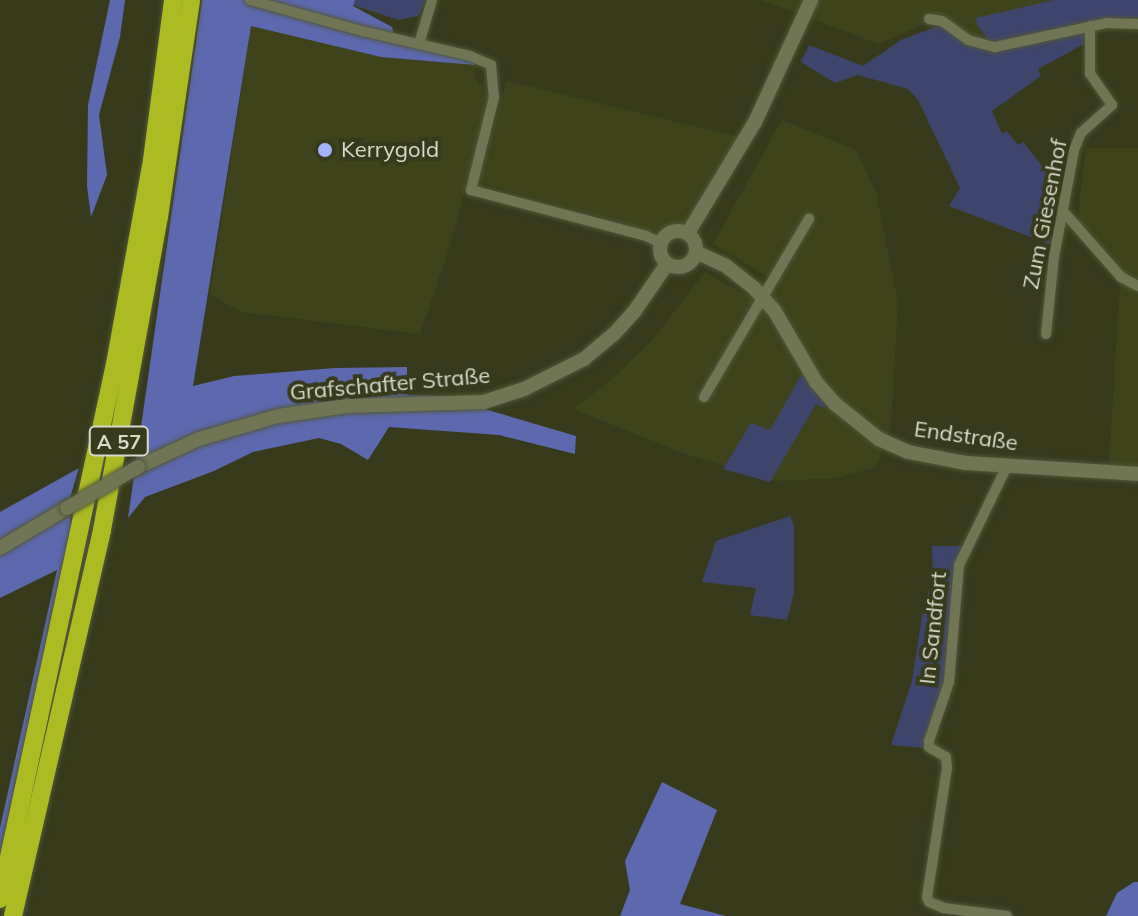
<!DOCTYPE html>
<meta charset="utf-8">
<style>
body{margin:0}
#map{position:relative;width:1138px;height:916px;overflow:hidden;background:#373b1c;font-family:Mulish,sans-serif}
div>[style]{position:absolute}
.built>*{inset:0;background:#3e431c}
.green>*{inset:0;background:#3d456d}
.forest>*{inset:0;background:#5c69af}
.roads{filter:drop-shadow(0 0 2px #52563a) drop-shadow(0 0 2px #52563a)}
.street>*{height:10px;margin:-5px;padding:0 5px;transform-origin:5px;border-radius:5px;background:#707554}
.secondary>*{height:14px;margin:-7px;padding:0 7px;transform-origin:7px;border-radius:7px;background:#707554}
.secondary>.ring{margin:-7px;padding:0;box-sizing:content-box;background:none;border:14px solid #707554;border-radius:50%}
.highway>*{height:18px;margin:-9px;padding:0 9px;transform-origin:9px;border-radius:9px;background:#acbb21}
.bridges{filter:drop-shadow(0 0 2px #52563a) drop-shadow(0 0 2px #52563a)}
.secondary-bridge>*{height:14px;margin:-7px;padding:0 7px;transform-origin:7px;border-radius:7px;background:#707554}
.dots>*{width:22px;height:22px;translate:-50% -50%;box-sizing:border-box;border:4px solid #373b1c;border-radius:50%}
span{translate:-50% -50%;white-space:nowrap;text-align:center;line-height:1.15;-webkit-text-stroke:8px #373b1c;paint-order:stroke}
.shield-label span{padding:2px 6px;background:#373b1c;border:2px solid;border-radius:6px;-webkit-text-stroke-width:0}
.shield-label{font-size:20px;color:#d7dac8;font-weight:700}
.poi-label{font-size:22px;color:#d7dac8}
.left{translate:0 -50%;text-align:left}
.street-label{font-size:22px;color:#d7dac8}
</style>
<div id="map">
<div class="built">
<div style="clip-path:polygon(761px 0,1138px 0,1138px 24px,965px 45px,929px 22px,879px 44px)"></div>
<div style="clip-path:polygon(251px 26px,381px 57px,475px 65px,475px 79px,489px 92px,489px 104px,448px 251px,420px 334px,242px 312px,210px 295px)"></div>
<div style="clip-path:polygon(507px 81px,739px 137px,687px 223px,652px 231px,478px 182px)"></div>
<div style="clip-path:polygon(782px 120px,856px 150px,876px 192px,898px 302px,891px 425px,876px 467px,837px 478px,775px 481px,680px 452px,573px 409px,610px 381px,654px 338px,705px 272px,755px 300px,768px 277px,713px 244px)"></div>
<div style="clip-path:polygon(1086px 148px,1138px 148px,1138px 465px,1109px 463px,1120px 284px,1076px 234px)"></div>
</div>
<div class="green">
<div style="clip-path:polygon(355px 0,426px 0,418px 16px,399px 20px,353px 5px)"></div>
<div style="clip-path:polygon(1054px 0,1138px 0,1138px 18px,1107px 18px,1002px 43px,990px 42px,977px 25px,976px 18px)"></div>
<div style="clip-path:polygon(941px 25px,962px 40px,994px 51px,1085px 33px,1084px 44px,1038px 69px,1041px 76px,992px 111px,1002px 134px,1007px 131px,1018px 145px,1023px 142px,1059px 187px,1049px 244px,949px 206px,960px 188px,918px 100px,908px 89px,858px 75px,835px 83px,801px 62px,809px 45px,863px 66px,901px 40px)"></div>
<div style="clip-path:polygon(803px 372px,827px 403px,823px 408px,816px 404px,770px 482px,723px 469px,751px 423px,770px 430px)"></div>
<div style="clip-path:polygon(790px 516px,794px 525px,794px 593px,787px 620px,750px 615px,756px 588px,702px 582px,716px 541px)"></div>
<div style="clip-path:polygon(932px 546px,963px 546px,948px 674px,925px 748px,891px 745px,912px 681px,923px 610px,933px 577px)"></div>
</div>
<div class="forest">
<div style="clip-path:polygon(110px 0,125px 0,120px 37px,99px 115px,107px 175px,91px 217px,87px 186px,88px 105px)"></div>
<div style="clip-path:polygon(202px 0,355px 0,353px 6px,392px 27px,394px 35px,475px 60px,475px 65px,381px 57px,251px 26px,193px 386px,234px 376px,335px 368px,407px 367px,407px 395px,440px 396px,576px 436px,575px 454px,499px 435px,389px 427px,368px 460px,341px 444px,319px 438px,253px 452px,214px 471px,145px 497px,128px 518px)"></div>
<div style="clip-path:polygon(79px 468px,67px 508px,78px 540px,0 869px,0 828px,57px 570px,0 598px,0 512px)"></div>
<div style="clip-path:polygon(662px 782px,717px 810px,680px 904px,726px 916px,620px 916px,630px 890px,625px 861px)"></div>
<div style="clip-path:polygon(1134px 882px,1138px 882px,1138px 916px,1106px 916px,1117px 893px)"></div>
</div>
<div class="roads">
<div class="street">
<div style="left:250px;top:0;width:116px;rotate:15.5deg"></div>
<div style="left:362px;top:31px;width:111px;rotate:13deg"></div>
<div style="left:470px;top:56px;width:23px;rotate:23deg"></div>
<div style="left:491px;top:65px;width:32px;rotate:85deg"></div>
<div style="left:494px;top:97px;width:96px;rotate:103.9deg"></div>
<div style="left:471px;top:190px;width:181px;rotate:14.7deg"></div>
<div style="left:646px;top:236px;width:17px;rotate:25deg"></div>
<div style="left:929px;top:19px;width:13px;rotate:9deg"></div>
<div style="left:942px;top:21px;width:32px;rotate:36deg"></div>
<div style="left:968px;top:40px;width:28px;rotate:15deg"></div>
<div style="left:995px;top:47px;width:115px;rotate:-12.1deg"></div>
<div style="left:1107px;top:23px;width:31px;rotate:2deg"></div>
<div style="left:419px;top:44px;width:46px;rotate:-73.5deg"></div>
<div style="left:1063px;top:211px;width:88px;rotate:48.7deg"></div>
<div style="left:1121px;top:277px;width:19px;rotate:28deg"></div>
<div style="left:1046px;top:334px;width:77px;rotate:-84.1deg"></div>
<div style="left:1054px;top:257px;width:109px;rotate:-79.4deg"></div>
<div style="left:1074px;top:150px;width:18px;rotate:-68deg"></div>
<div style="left:1081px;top:133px;width:42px;rotate:-42.1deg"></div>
<div style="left:1112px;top:105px;width:38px;rotate:-125deg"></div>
<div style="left:1090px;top:74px;width:48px;rotate:-90deg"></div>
<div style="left:704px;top:397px;width:207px;rotate:-59.5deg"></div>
<div style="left:1007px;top:916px;width:64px;rotate:-172.8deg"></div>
<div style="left:944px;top:908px;width:16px;rotate:-158deg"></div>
<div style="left:929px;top:902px;width:5px;rotate:-112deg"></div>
<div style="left:927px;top:897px;width:131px;rotate:-81.2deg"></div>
<div style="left:947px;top:768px;width:11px;rotate:-95deg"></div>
<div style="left:946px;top:757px;width:20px;rotate:-150deg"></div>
<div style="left:929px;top:747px;width:6px;rotate:-90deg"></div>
<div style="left:929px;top:741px;width:62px;rotate:-71.3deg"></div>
<div style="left:949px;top:682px;width:117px;rotate:-85.1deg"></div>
<div style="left:959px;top:565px;width:110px;rotate:-64.1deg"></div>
</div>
<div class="secondary">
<div class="ring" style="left:660px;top:231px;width:22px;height:22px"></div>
<div style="left:688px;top:233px;width:130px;rotate:-58.9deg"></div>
<div style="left:755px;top:122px;width:134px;rotate:-65.3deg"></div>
<div style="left:696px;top:252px;width:33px;rotate:25deg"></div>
<div style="left:726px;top:266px;width:34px;rotate:38deg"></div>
<div style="left:753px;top:287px;width:31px;rotate:48deg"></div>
<div style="left:774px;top:310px;width:83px;rotate:59.7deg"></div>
<div style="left:816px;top:382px;width:28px;rotate:49deg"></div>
<div style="left:834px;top:403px;width:58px;rotate:38.7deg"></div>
<div style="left:879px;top:439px;width:32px;rotate:24deg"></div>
<div style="left:908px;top:452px;width:58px;rotate:10.9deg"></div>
<div style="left:965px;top:463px;width:173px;rotate:3.6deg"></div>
<div style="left:138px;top:467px;width:67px;rotate:-24.7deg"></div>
<div style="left:199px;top:439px;width:82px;rotate:-16.2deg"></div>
<div style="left:278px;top:416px;width:70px;rotate:-8.2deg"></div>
<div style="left:347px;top:406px;width:137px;rotate:-1.7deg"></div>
<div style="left:484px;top:402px;width:42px;rotate:-18deg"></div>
<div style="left:524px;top:389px;width:67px;rotate:-26.6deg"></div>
<div style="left:584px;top:359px;width:39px;rotate:-40deg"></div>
<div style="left:614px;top:334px;width:30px;rotate:-48deg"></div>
<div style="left:634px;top:312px;width:58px;rotate:-55.5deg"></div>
<div style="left:0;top:548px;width:78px;rotate:-30.8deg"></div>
</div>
<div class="highway">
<div style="left:0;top:899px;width:547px;rotate:-77.87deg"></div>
<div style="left:115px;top:364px;width:207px;rotate:-79.7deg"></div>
<div style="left:152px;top:160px;width:161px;rotate:-82.5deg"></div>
<div style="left:13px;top:916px;width:396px;rotate:-77deg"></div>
<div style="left:102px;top:530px;width:318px;rotate:-79.7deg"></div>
<div style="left:159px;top:217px;width:219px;rotate:-81.6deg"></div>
</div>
</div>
<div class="bridges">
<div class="secondary-bridge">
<div style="left:67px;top:508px;width:82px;rotate:-30deg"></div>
</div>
</div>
<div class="dots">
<div style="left:325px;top:150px;background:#a2b2fd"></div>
</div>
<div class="shield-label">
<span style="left:119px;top:441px">A 57</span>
</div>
<div class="poi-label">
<span class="left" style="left:341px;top:150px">Kerrygold</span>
</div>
<div class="street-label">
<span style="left:1045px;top:214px;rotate:-79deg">Zum Giesenhof</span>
<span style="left:390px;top:384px;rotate:-5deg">Grafschafter Straße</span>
<span style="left:966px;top:436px;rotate:8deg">Endstraße</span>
<span style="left:933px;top:628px;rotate:-84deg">In Sandfort</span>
</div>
</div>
